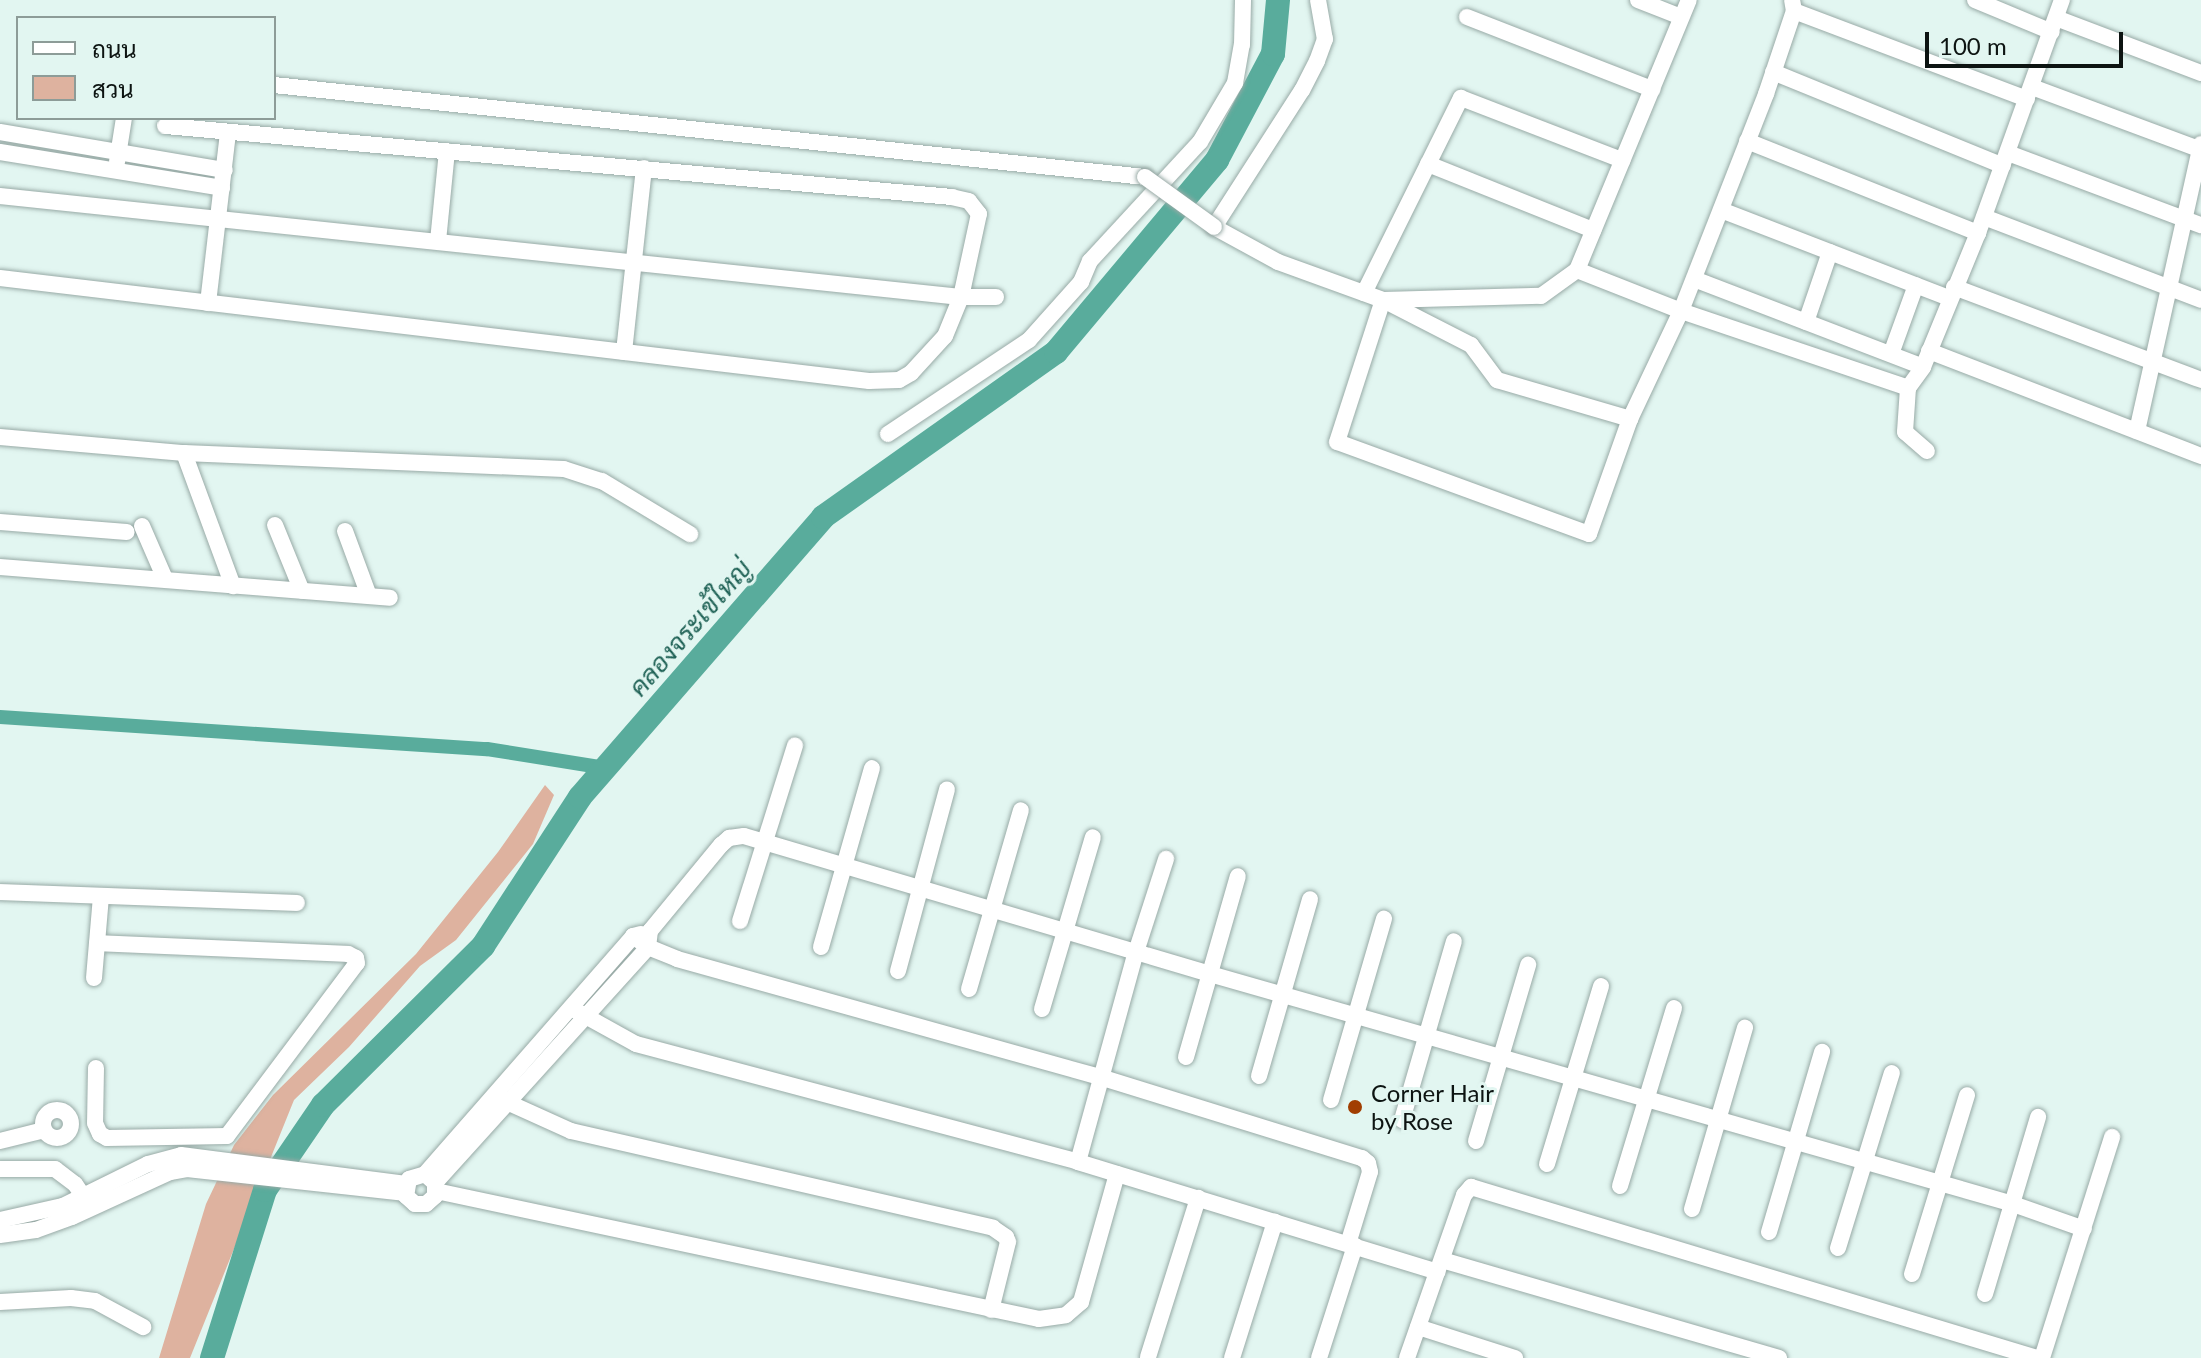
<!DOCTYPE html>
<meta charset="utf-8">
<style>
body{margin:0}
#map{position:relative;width:2201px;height:1358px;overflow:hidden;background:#e2f6f1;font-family:Lato,Sarabun,sans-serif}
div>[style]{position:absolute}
.green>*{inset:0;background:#deb29f}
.canal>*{height:14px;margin:-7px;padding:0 7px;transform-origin:7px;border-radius:7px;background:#59ac9c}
.river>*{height:24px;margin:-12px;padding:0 12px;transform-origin:12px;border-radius:12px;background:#59ac9c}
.roads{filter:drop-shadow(0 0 2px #98aaa6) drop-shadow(0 0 2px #98aaa6)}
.minor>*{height:16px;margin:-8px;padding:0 8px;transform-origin:8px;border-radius:8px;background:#fff}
.minor>.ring{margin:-8px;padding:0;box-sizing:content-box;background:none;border:16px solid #fff;border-radius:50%}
.bridges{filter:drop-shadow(0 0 2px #98aaa6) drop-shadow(0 0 2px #98aaa6)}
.minor-bridge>*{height:16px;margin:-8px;padding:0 8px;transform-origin:8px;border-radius:8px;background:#fff}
.dots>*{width:22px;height:22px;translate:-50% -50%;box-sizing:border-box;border:4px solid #e2f6f1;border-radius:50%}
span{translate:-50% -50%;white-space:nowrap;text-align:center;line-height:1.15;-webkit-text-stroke:6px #e2f6f1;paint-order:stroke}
.poi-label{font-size:24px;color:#0d1412}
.left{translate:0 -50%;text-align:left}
.water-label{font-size:26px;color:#216357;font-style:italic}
.legend{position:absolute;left:16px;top:16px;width:260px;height:104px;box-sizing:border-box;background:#e2f6f1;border:2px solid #8d9c98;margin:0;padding:10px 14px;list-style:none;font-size:24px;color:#0d1412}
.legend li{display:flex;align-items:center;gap:16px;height:40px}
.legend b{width:40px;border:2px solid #8d9c98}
.scale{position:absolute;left:1925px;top:32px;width:198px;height:36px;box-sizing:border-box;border:4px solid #0d1412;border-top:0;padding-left:10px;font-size:24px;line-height:28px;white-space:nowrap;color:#0d1412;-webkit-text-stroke:6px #e2f6f1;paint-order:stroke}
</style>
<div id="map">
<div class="green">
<div style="clip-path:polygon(545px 785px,554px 795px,533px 844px,456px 940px,420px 966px,349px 1047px,294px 1100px,190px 1358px,159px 1358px,206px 1204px,234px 1145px,273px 1095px,416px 954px,498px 852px)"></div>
</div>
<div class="canal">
<div style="left:0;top:717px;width:488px;rotate:3.8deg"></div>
<div style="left:487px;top:749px;width:120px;rotate:9.1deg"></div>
</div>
<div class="river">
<div style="left:212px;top:1358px;width:176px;rotate:-72.5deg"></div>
<div style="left:265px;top:1190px;width:103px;rotate:-55.7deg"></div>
<div style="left:323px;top:1105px;width:226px;rotate:-44.8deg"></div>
<div style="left:483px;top:946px;width:178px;rotate:-56.9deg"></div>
<div style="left:580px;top:797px;width:371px;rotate:-49deg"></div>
<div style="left:823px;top:517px;width:286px;rotate:-35.3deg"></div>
<div style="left:1056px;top:352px;width:251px;rotate:-50deg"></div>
<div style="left:1217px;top:160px;width:120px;rotate:-62.2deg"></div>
<div style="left:1273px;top:54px;width:54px;rotate:-84.7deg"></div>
</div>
<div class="roads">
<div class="minor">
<div style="left:1318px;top:0;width:40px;rotate:80deg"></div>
<div style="left:1325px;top:39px;width:23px;rotate:110deg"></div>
<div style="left:1317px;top:61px;width:33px;rotate:117deg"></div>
<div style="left:1302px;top:90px;width:163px;rotate:122.7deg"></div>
<div style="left:1214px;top:227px;width:73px;rotate:28.7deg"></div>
<div style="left:1278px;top:262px;width:112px;rotate:19.9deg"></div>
<div style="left:1383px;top:300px;width:158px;rotate:-1.5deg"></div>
<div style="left:1541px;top:296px;width:44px;rotate:-35.8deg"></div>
<div style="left:1577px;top:270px;width:292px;rotate:-67.5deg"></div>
<div style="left:1638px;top:0;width:46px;rotate:21.6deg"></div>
<div style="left:1975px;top:0;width:83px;rotate:22.6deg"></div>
<div style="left:1794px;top:11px;width:249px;rotate:20.7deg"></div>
<div style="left:1467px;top:17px;width:199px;rotate:21.3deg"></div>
<div style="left:2056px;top:18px;width:155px;rotate:20.8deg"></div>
<div style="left:1773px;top:72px;width:248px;rotate:22.2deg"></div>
<div style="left:274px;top:85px;width:876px;rotate:6.03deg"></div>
<div style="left:2032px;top:87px;width:180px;rotate:20.4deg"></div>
<div style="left:0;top:132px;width:228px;rotate:9.6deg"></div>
<div style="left:1747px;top:141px;width:249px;rotate:21.7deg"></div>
<div style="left:0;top:152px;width:225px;rotate:9.2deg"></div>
<div style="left:2008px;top:153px;width:206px;rotate:20.5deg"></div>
<div style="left:117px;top:162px;width:45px;rotate:-81deg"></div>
<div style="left:1428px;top:164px;width:178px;rotate:21.8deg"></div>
<div style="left:0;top:196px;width:966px;rotate:6deg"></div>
<div style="left:961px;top:297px;width:35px"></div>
<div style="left:1721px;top:210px;width:244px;rotate:21.1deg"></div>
<div style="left:1984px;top:217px;width:232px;rotate:20.9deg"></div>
<div style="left:438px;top:241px;width:90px;rotate:-84.3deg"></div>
<div style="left:1577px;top:270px;width:112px;rotate:21.5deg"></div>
<div style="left:1681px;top:311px;width:233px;rotate:-68.6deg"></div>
<div style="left:1766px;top:94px;width:88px;rotate:-71.4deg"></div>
<div style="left:1794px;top:11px;width:11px;rotate:-100deg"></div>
<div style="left:0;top:278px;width:875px;rotate:6.76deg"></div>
<div style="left:869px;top:381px;width:30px;rotate:-2deg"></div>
<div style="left:899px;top:380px;width:14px;rotate:-30deg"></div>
<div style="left:911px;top:373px;width:50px;rotate:-47.4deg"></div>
<div style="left:945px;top:336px;width:42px;rotate:-67.7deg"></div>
<div style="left:961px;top:297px;width:85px;rotate:-77.8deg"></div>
<div style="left:979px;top:214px;width:16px;rotate:-128deg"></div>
<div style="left:969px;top:201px;width:17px;rotate:-167deg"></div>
<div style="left:952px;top:197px;width:790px;rotate:-174.84deg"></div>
<div style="left:1694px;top:279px;width:245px;rotate:21deg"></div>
<div style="left:1954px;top:287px;width:264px;rotate:20.6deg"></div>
<div style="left:1364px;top:293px;width:218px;rotate:-63.6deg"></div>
<div style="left:1461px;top:98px;width:173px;rotate:21.1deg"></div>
<div style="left:1383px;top:300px;width:99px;rotate:27.1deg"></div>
<div style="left:1471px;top:345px;width:44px;rotate:53.4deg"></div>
<div style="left:1497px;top:380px;width:139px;rotate:16.3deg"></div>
<div style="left:1630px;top:419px;width:122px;rotate:109.6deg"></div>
<div style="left:1589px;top:534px;width:268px;rotate:-159.9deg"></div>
<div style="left:1337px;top:442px;width:149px;rotate:-72.1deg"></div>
<div style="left:208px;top:303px;width:172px;rotate:-83.3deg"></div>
<div style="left:1806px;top:322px;width:74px;rotate:-71.1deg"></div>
<div style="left:1929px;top:351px;width:292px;rotate:21.1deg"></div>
<div style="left:624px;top:352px;width:185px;rotate:-83.8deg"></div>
<div style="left:1891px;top:354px;width:73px;rotate:-70.1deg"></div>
<div style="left:1908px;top:388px;width:26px;rotate:-54deg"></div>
<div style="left:1923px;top:367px;width:145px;rotate:-67.7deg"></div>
<div style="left:1978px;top:233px;width:248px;rotate:-70.2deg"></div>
<div style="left:1630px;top:419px;width:119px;rotate:-64.7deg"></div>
<div style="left:1681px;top:311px;width:240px;rotate:18.7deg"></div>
<div style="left:1908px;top:388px;width:44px;rotate:93.9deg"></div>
<div style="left:1905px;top:432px;width:29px;rotate:41deg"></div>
<div style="left:2137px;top:431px;width:294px;rotate:-77.4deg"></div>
<div style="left:888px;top:434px;width:169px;rotate:-33.7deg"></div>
<div style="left:1029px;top:340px;width:78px;rotate:-48.1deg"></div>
<div style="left:1081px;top:282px;width:23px;rotate:-67deg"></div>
<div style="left:1090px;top:261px;width:162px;rotate:-47.3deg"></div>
<div style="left:1200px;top:142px;width:69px;rotate:-59.3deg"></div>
<div style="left:1235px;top:83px;width:39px;rotate:-80deg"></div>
<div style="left:1242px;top:45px;width:45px;rotate:-88.7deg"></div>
<div style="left:0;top:437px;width:185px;rotate:5deg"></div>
<div style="left:184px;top:453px;width:380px;rotate:2.4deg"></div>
<div style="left:564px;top:469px;width:40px;rotate:18deg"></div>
<div style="left:602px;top:481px;width:103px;rotate:31.1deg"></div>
<div style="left:184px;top:453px;width:142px;rotate:69.8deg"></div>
<div style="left:0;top:522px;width:127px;rotate:4.5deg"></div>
<div style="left:275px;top:525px;width:71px;rotate:67.8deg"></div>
<div style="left:142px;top:526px;width:58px;rotate:66.5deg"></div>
<div style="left:345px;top:531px;width:69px;rotate:69.7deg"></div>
<div style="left:0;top:567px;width:391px;rotate:4.5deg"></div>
<div style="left:0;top:892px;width:297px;rotate:2.1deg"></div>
<div style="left:740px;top:921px;width:184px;rotate:-72.6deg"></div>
<div style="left:633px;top:936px;width:19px;rotate:36deg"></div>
<div style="left:648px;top:947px;width:31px;rotate:22deg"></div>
<div style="left:677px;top:959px;width:439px;rotate:15.6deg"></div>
<div style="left:1100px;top:1077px;width:274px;rotate:17.2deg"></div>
<div style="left:1362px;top:1158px;width:8px;rotate:40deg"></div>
<div style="left:1368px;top:1163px;width:9px;rotate:77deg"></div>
<div style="left:1370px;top:1172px;width:75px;rotate:107deg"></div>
<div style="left:821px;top:947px;width:186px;rotate:-74.1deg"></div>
<div style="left:898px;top:971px;width:188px;rotate:-74.9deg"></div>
<div style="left:94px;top:978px;width:82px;rotate:-85.1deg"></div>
<div style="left:969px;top:989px;width:186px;rotate:-73.8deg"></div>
<div style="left:571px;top:1008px;width:74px;rotate:29deg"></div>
<div style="left:636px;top:1044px;width:457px;rotate:14.9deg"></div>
<div style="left:1078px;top:1162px;width:376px;rotate:17deg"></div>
<div style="left:1042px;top:1009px;width:179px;rotate:-73.5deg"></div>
<div style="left:1186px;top:1057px;width:188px;rotate:-74deg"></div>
<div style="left:96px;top:1068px;width:55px;rotate:91deg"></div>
<div style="left:95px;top:1123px;width:12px;rotate:66deg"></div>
<div style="left:100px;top:1134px;width:8px;rotate:30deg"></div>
<div style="left:107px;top:1138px;width:120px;rotate:-1deg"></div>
<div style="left:227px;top:1136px;width:216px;rotate:-53.1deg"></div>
<div style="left:357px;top:963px;width:5px;rotate:-101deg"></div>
<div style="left:356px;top:958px;width:9px;rotate:-153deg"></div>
<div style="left:348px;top:954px;width:251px;rotate:-177.5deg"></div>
<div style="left:1259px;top:1076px;width:184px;rotate:-73.9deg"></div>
<div style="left:497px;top:1094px;width:15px;rotate:37deg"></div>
<div style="left:509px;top:1103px;width:68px;rotate:24.3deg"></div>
<div style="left:571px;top:1131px;width:433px;rotate:12.9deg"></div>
<div style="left:993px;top:1228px;width:16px;rotate:35deg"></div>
<div style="left:1006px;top:1237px;width:5px;rotate:68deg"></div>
<div style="left:1008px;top:1242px;width:70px;rotate:104deg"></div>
<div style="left:1331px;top:1100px;width:189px;rotate:-73.7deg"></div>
<div class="ring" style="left:43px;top:1110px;width:12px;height:12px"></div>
<div style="left:1402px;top:1120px;width:186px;rotate:-73.8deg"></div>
<div style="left:0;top:1141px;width:45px;rotate:-14deg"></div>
<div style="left:1476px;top:1141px;width:184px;rotate:-73.5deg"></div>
<div style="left:1078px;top:1162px;width:218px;rotate:-74.6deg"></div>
<div style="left:1136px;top:952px;width:98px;rotate:-72.1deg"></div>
<div style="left:1547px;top:1164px;width:186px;rotate:-73.1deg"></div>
<div style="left:0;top:1169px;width:55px"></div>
<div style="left:55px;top:1169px;width:25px;rotate:37deg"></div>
<div style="left:75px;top:1184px;width:22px;rotate:56deg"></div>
<div style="left:425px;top:1174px;width:13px;rotate:42deg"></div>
<div style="left:435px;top:1183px;width:13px;rotate:90deg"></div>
<div style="left:435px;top:1196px;width:12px;rotate:138deg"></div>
<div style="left:426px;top:1204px;width:11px;rotate:180deg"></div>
<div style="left:415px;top:1204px;width:12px;rotate:-138deg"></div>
<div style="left:406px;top:1196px;width:17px;rotate:-80deg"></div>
<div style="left:409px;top:1179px;width:17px;rotate:-17deg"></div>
<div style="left:425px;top:1174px;width:316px;rotate:-48.8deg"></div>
<div style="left:633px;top:936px;width:8px;rotate:-14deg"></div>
<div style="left:435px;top:1183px;width:318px;rotate:-47.9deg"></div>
<div style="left:648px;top:947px;width:16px;rotate:-83deg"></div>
<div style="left:650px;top:931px;width:112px;rotate:-50.5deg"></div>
<div style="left:721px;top:845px;width:11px;rotate:-41deg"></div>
<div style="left:729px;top:838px;width:15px;rotate:-8deg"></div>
<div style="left:744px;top:836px;width:486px;rotate:16.5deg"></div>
<div style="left:1210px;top:974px;width:835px;rotate:15.98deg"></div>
<div style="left:2013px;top:1204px;width:75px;rotate:19.4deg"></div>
<div style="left:1620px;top:1186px;width:186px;rotate:-73.1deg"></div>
<div style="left:436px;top:1191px;width:616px;rotate:11.98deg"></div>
<div style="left:1039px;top:1319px;width:27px;rotate:-8deg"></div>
<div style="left:1066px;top:1315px;width:20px;rotate:-41deg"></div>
<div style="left:1081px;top:1302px;width:133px;rotate:-74.3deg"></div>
<div style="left:1692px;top:1209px;width:189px;rotate:-73.7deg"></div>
<div style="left:0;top:1220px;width:65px;rotate:-12.5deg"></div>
<div style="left:63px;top:1206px;width:95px;rotate:-26.3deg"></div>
<div style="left:148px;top:1164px;width:34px;rotate:-15deg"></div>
<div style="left:181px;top:1155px;width:227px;rotate:7.3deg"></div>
<div style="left:1769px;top:1232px;width:188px;rotate:-73.6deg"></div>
<div style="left:0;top:1235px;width:36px;rotate:-8deg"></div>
<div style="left:36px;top:1230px;width:38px;rotate:-20deg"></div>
<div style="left:72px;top:1217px;width:108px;rotate:-24.7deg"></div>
<div style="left:170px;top:1172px;width:17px;rotate:-10deg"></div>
<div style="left:187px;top:1169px;width:218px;rotate:6.3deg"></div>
<div style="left:1838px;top:1248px;width:183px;rotate:-72.9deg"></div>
<div style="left:1442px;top:1260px;width:351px;rotate:16.2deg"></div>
<div style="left:1912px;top:1274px;width:187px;rotate:-72.9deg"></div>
<div style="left:1985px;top:1294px;width:185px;rotate:-73.3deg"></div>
<div style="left:0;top:1302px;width:71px;rotate:-3.2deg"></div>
<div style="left:71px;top:1298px;width:24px;rotate:7deg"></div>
<div style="left:95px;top:1301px;width:55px;rotate:28.4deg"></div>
<div style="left:1418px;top:1327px;width:102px;rotate:17.7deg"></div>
<div style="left:1148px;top:1357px;width:167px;rotate:-72.5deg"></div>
<div style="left:1232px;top:1358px;width:143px;rotate:-72.5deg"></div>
<div style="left:1319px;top:1358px;width:118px;rotate:-72.2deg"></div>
<div style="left:1407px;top:1358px;width:173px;rotate:-70.7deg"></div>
<div style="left:1464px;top:1195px;width:11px;rotate:-49deg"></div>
<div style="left:1471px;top:1187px;width:591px;rotate:16.81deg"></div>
<div style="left:2042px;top:1358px;width:232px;rotate:-72.4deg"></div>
</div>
</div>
<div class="bridges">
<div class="minor-bridge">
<div style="left:1145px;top:177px;width:85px;rotate:35.9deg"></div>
</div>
</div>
<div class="dots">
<div style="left:1355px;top:1107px;background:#a13e01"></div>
</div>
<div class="poi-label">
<span class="left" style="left:1371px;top:1107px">Corner Hair<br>by Rose</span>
</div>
<div class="water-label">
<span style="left:690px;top:628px;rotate:-49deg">คลองจระเข้ใหญ่</span>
</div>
<ul class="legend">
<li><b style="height:10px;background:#fff"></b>ถนน</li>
<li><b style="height:22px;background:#deb29f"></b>สวน</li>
</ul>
<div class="scale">100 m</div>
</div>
